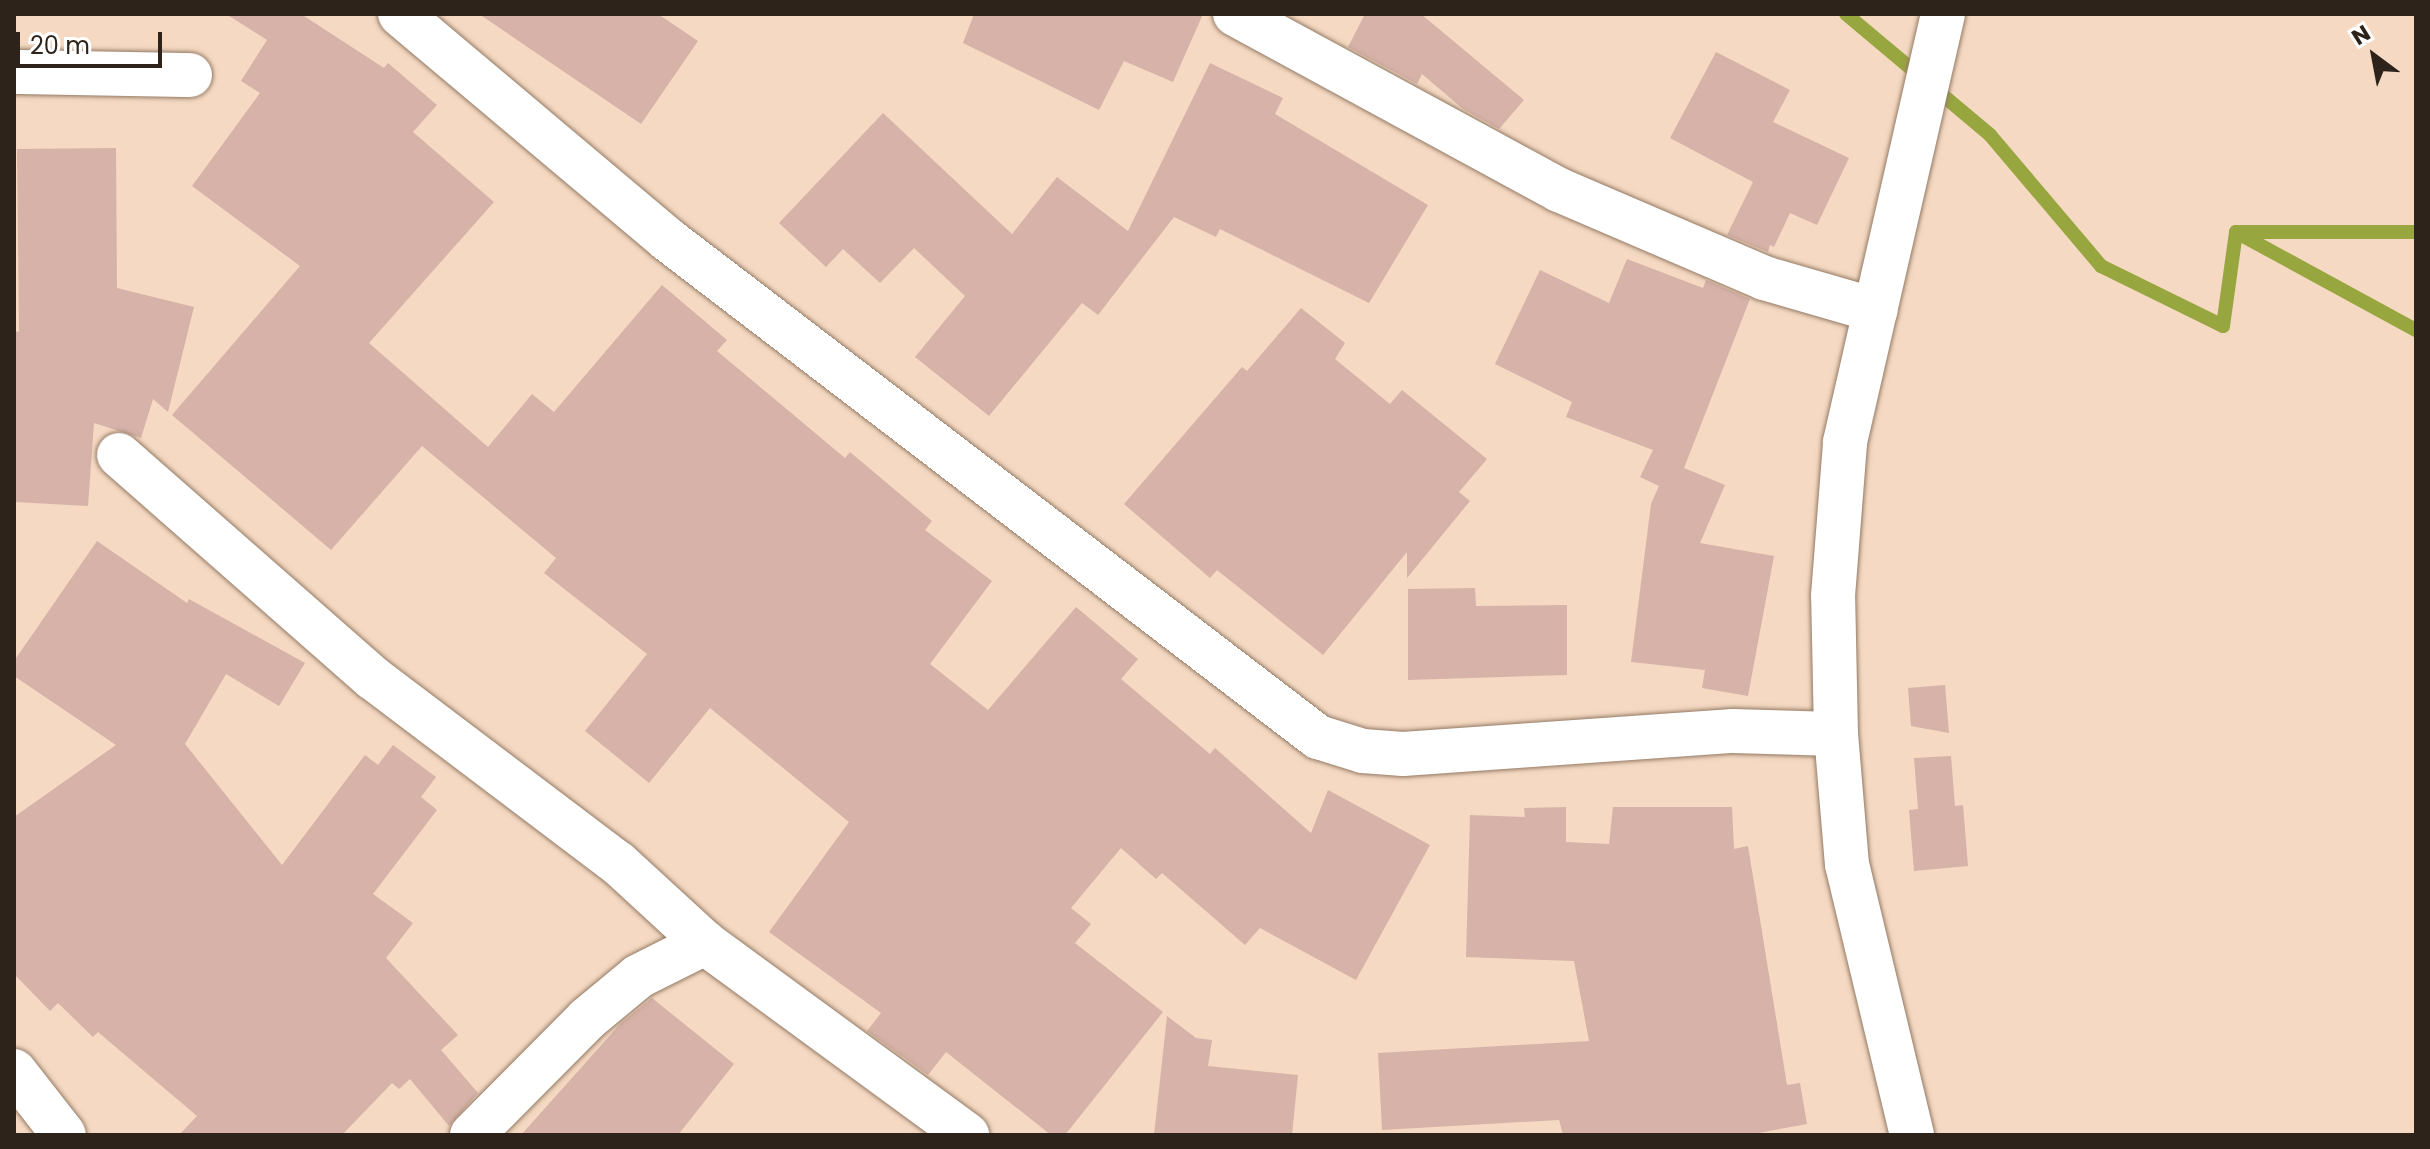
<!DOCTYPE html>
<style>
body{margin:0}
#map{position:relative;width:2430px;height:1149px;overflow:hidden;background:#f5d9c2;font-family:Poppins,sans-serif}
div>[style]{position:absolute}
.stream>*{height:14px;margin:-7px;padding:0 7px;transform-origin:7px;border-radius:7px;background:#98a63f}
.building>*{inset:0;background:#d6b2a8}
.roads{filter:drop-shadow(0 0 2px #937a65) drop-shadow(0 0 2px #937a65)}
.minor>*{height:44px;margin:-22px;padding:0 22px;transform-origin:22px;border-radius:22px;background:#fff}
.major>*{height:44px;margin:-22px;padding:0 22px;transform-origin:22px;border-radius:22px;background:#fff}
span{translate:-50% -50%;white-space:nowrap;text-align:center;line-height:1.15;-webkit-text-stroke:6px #fff;paint-order:stroke}
.frame{position:absolute;inset:0;border:16px solid #2d231a;pointer-events:none}
.north{position:absolute;left:2334px;top:16px;width:80px;height:80px;-webkit-text-stroke:6px #fff;paint-order:stroke;rotate:328deg;font-size:22px;font-weight:700;line-height:32px;text-align:center;color:#2d231a}
.north::after{content:'';display:block;margin:auto;width:28px;height:36px;background:#2d231a;clip-path:polygon(50% 0,100% 100%,50% 72%,0 100%)}
.scale{position:absolute;left:16px;top:32px;width:146px;height:36px;box-sizing:border-box;border:4px solid #2d231a;border-top:0;padding-left:10px;font-size:24px;line-height:28px;white-space:nowrap;color:#2d231a;-webkit-text-stroke:6px #fff;paint-order:stroke}
</style>
<div id="map">
<div class="stream">
<div style="left:1846px;top:14px;width:188px;rotate:40deg"></div>
<div style="left:1990px;top:135px;width:172px;rotate:49.7deg"></div>
<div style="left:2101px;top:266px;width:136px;rotate:26.2deg"></div>
<div style="left:2223px;top:326px;width:95px;rotate:-82.1deg"></div>
<div style="left:2236px;top:232px;width:205px;rotate:28.6deg"></div>
<div style="left:2240px;top:232px;width:176px"></div>
</div>
<div class="building">
<div style="clip-path:polygon(226px 14px,301px 14px,384px 68px,388px 63px,437px 105px,413px 132px,494px 202px,369px 343px,488px 447px,532px 394px,554px 412px,662px 285px,727px 340px,717px 351px,845px 458px,850px 452px,932px 521px,925px 530px,992px 581px,930px 664px,988px 710px,1076px 607px,1138px 659px,1121px 679px,1210px 754px,1215px 748px,1311px 833px,1328px 790px,1430px 845px,1356px 980px,1260px 928px,1245px 945px,1162px 873px,1156px 879px,1121px 848px,1071px 908px,1091px 924px,1075px 943px,1163px 1012px,1065px 1135px,1051px 1135px,946px 1052px,928px 1075px,867px 1031px,881px 1013px,769px 932px,849px 822px,710px 708px,649px 783px,585px 731px,647px 654px,544px 573px,556px 558px,422px 446px,331px 550px,172px 415px,300px 266px,192px 186px,260px 93px,241px 81px,267px 40px)"></div>
<div style="clip-path:polygon(479px 14px,658px 14px,698px 41px,641px 124px)"></div>
<div style="clip-path:polygon(974px 14px,1203px 14px,1173px 82px,1124px 61px,1099px 110px,963px 43px)"></div>
<div style="clip-path:polygon(1365px 14px,1421px 14px,1524px 100px,1499px 129px,1463px 109px,1422px 74px,1417px 84px,1348px 47px)"></div>
<div style="clip-path:polygon(1716px 52px,1790px 90px,1773px 122px,1849px 158px,1817px 225px,1790px 213px,1774px 247px,1770px 245px,1768px 252px,1727px 235px,1753px 182px,1670px 138px)"></div>
<div style="clip-path:polygon(1210px 63px,1283px 98px,1275px 114px,1428px 205px,1369px 303px,1220px 229px,1216px 237px,1174px 217px,1098px 315px,1082px 303px,989px 416px,915px 357px,965px 296px,914px 248px,880px 283px,843px 249px,826px 267px,779px 223px,883px 113px,1012px 234px,1057px 177px,1128px 231px)"></div>
<div style="clip-path:polygon(116px 148px,117px 288px,194px 307px,168px 412px,153px 399px,141px 438px,94px 423px,88px 506px,14px 502px,14px 331px,19px 332px,17px 149px)"></div>
<div style="clip-path:polygon(1627px 259px,1703px 288px,1706px 280px,1750px 299px,1684px 468px,1725px 485px,1700px 543px,1774px 556px,1748px 696px,1702px 688px,1705px 670px,1631px 662px,1651px 504px,1659px 486px,1640px 477px,1653px 450px,1566px 417px,1572px 402px,1495px 364px,1540px 270px,1609px 303px)"></div>
<div style="clip-path:polygon(1301px 308px,1345px 343px,1335px 359px,1390px 404px,1402px 390px,1487px 459px,1459px 492px,1470px 501px,1407px 578px,1407px 552px,1323px 655px,1217px 570px,1210px 578px,1124px 504px,1242px 367px,1247px 371px)"></div>
<div style="clip-path:polygon(97px 541px,187px 603px,189px 599px,305px 663px,279px 706px,226px 674px,185px 744px,282px 865px,365px 755px,378px 765px,393px 745px,436px 777px,421px 797px,437px 810px,373px 894px,413px 923px,386px 958px,458px 1035px,441px 1050px,478px 1093px,449px 1126px,410px 1079px,399px 1089px,392px 1083px,342px 1135px,179px 1135px,197px 1116px,98px 1032px,93px 1037px,58px 1003px,50px 1011px,14px 974px,14px 817px,116px 745px,14px 676px,14px 661px)"></div>
<div style="clip-path:polygon(1475px 588px,1476px 606px,1567px 605px,1567px 675px,1408px 680px,1408px 589px)"></div>
<div style="clip-path:polygon(1945px 685px,1949px 733px,1911px 726px,1908px 688px)"></div>
<div style="clip-path:polygon(1951px 756px,1955px 806px,1963px 805px,1968px 866px,1914px 871px,1909px 810px,1918px 809px,1914px 758px)"></div>
<div style="clip-path:polygon(1566px 807px,1566px 842px,1609px 844px,1613px 807px,1732px 807px,1734px 849px,1748px 846px,1787px 1085px,1800px 1083px,1807px 1124px,1747px 1135px,1563px 1135px,1559px 1120px,1382px 1130px,1378px 1053px,1589px 1041px,1574px 961px,1466px 957px,1470px 815px,1525px 817px,1524px 808px)"></div>
<div style="clip-path:polygon(652px 998px,734px 1064px,678px 1135px,521px 1135px,621px 1023px)"></div>
<div style="clip-path:polygon(1167px 1016px,1196px 1038px,1212px 1040px,1208px 1066px,1298px 1075px,1292px 1135px,1154px 1135px)"></div>
</div>
<div class="roads">
<div class="minor">
<div style="left:400px;top:14px;width:349px;rotate:40.1deg"></div>
<div style="left:667px;top:239px;width:820px;rotate:37.42deg"></div>
<div style="left:1318px;top:737px;width:47px;rotate:17.3deg"></div>
<div style="left:1363px;top:751px;width:40px;rotate:4.3deg"></div>
<div style="left:1403px;top:754px;width:331px;rotate:-4deg"></div>
<div style="left:1733px;top:731px;width:103px;rotate:1.7deg"></div>
<div style="left:1235px;top:14px;width:369px;rotate:28.5deg"></div>
<div style="left:1559px;top:190px;width:223px;rotate:23.2deg"></div>
<div style="left:1764px;top:278px;width:116px;rotate:16.1deg"></div>
<div style="left:14px;top:72px;width:176px;rotate:1deg"></div>
<div style="left:119px;top:455px;width:338px;rotate:41.3deg"></div>
<div style="left:373px;top:678px;width:307px;rotate:37.1deg"></div>
<div style="left:618px;top:863px;width:118px;rotate:42.6deg"></div>
<div style="left:705px;top:943px;width:325px;rotate:36.2deg"></div>
<div style="left:14px;top:1071px;width:81px;rotate:52deg"></div>
<div style="left:472px;top:1135px;width:163px;rotate:-45.2deg"></div>
<div style="left:587px;top:1019px;width:67px;rotate:-39.6deg"></div>
<div style="left:639px;top:976px;width:74px;rotate:-26.6deg"></div>
</div>
<div class="major">
<div style="left:1912px;top:1135px;width:278px;rotate:-103.5deg"></div>
<div style="left:1847px;top:865px;width:131px;rotate:-94.8deg"></div>
<div style="left:1836px;top:734px;width:138px;rotate:-91.2deg"></div>
<div style="left:1833px;top:596px;width:154px;rotate:-85.5deg"></div>
<div style="left:1845px;top:442px;width:439px;rotate:-77.1deg"></div>
</div>
</div>
<div class="frame"></div>
<div class="north">N</div>
<div class="scale">20 m</div>
</div>
